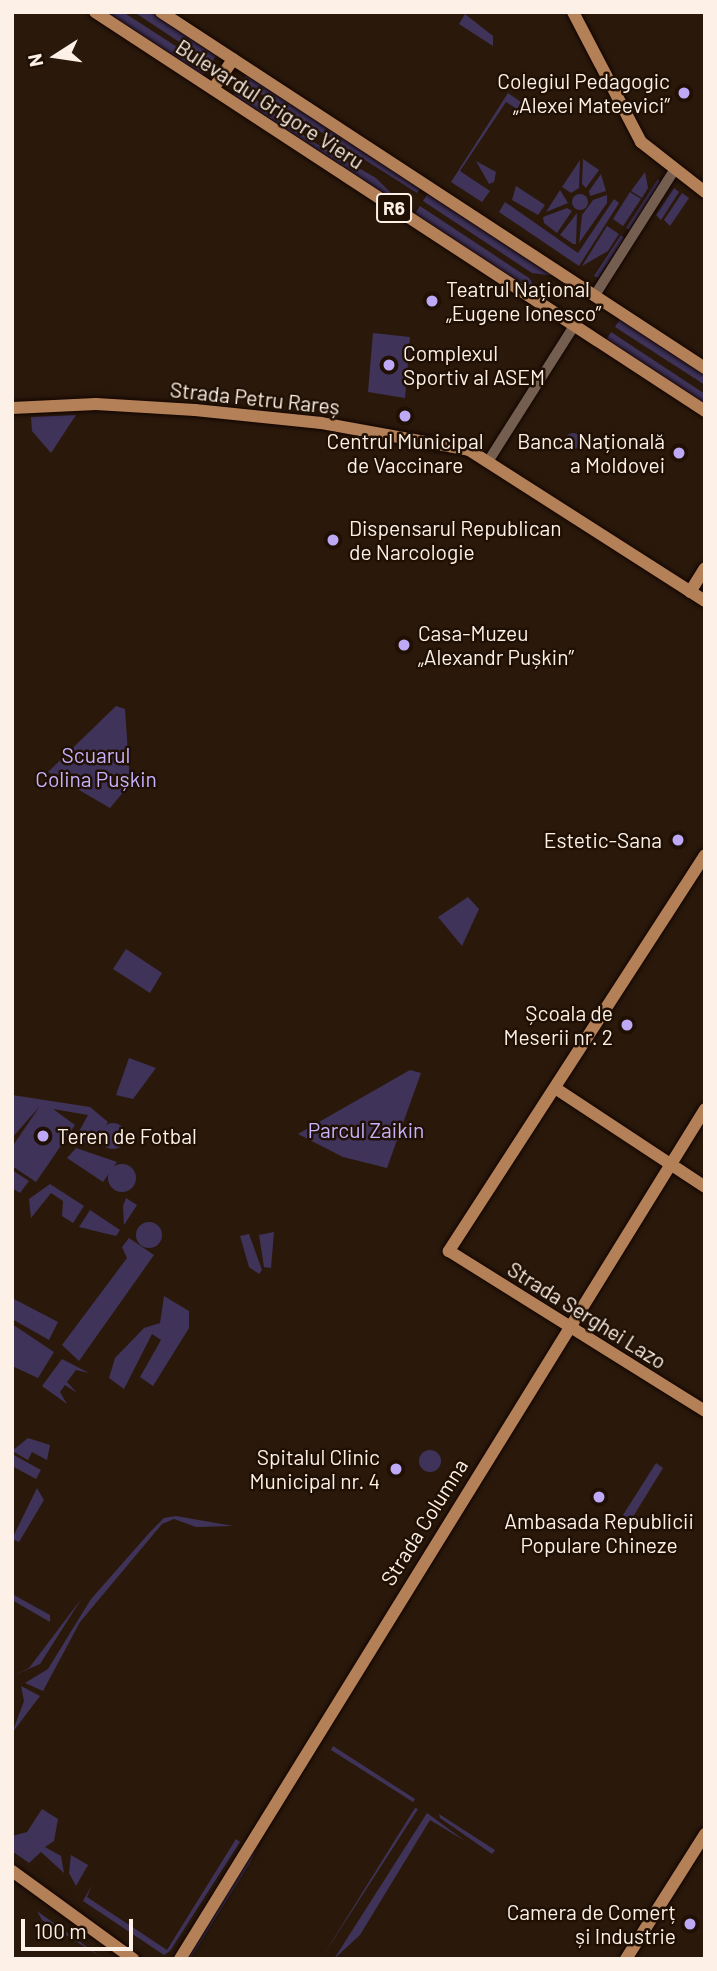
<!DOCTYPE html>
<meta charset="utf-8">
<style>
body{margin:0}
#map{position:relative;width:717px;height:1971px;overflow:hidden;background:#2a190b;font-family:Barlow,sans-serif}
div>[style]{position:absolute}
.green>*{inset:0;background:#3f335a}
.round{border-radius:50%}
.roads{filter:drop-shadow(0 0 2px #120400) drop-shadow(0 0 2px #120400)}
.minor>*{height:10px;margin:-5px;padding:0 5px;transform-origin:5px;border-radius:5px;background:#735e4f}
.major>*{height:12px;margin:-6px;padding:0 6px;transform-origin:6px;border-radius:6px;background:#b48057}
.dots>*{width:19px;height:19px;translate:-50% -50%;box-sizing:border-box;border:4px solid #201004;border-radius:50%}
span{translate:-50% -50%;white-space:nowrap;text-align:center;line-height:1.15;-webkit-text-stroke:5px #201004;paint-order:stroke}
.shield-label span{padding:2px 5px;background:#201004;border:2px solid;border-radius:5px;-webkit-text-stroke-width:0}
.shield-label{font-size:19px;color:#fcf0e7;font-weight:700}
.poi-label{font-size:21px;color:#fcf0e7}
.right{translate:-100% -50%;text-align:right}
.left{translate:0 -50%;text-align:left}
.street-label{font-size:21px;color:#fcf0e7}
.park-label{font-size:21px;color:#c6b2fd}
.frame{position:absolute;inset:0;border:14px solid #fcf0e7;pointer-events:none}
.north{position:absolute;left:21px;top:21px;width:70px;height:70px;-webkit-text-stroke:5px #201004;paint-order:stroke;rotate:258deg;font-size:19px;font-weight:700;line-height:28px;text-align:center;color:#fcf0e7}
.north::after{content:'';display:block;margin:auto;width:24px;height:32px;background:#fcf0e7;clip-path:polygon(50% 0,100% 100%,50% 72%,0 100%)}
.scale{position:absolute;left:21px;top:1919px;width:112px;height:32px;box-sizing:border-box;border:4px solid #fcf0e7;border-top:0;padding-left:9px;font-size:21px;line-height:24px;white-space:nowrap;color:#fcf0e7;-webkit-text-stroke:5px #201004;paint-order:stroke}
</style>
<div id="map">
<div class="green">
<div style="clip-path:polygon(106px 12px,123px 12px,208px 67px,202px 76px)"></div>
<div style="clip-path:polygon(134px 12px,152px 12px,217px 54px,211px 63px)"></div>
<div style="clip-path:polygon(465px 14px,493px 36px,493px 46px,459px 24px)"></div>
<div style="clip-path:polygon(247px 74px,421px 188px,417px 193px,242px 82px)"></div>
<div style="clip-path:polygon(239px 87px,310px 140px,376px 178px,407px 209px,233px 95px)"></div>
<div style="clip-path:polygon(508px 93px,521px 102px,517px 109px,506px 102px,460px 171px,490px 191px,482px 202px,451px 182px)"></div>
<div style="clip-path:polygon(583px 159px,599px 170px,586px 188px,582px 184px)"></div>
<div style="clip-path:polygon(580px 160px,579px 188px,571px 193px,562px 187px)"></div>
<div style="clip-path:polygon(476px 161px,496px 172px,494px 182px,489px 184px)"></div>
<div style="clip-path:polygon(645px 172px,648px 188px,642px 198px,631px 191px)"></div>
<div style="clip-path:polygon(601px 174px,606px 191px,590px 196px,589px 191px)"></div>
<div style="clip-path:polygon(658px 179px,660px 182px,629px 230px,626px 228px)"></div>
<div style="clip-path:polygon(516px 186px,545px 205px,538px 215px,512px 200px)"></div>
<div style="clip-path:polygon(674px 188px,679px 192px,661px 220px,656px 215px)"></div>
<div style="clip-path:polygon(560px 190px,568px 203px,546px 212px)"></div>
<div style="clip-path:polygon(630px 192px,641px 199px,623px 226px,613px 219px)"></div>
<div style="clip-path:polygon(428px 193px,555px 276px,532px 273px,423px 201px)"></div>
<div style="clip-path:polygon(682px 193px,689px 198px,670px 226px,664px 220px)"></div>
<div class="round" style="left:572px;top:194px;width:16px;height:16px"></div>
<div style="clip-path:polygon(607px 195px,607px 203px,579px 243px,582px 215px,593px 200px)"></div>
<div style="clip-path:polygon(614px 199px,619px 203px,579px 266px,499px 212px,505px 202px,578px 253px)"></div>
<div style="clip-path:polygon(420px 206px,529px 278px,541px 297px,415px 214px)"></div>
<div style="clip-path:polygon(567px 208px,572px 211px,557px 233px,544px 223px,543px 217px)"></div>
<div style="clip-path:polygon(577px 213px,576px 244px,573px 244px,560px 235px)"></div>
<div style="clip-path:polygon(607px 226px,619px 234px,608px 251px,582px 266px)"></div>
<div style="clip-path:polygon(621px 235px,624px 238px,598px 278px,594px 276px)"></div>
<div style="clip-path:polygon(620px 319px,705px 375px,705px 385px,615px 327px)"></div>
<div style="clip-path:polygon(611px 332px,705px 394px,705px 404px,606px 340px)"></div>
<div style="clip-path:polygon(373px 333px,410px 337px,405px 398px,368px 392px)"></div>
<div style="clip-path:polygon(76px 415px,51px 453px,32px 431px,31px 417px)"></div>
<div class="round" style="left:565px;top:433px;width:16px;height:16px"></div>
<div style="clip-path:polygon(116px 706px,125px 709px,130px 784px,110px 808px,48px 772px)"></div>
<div style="clip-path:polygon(468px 897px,479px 909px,462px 946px,438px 917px)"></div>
<div style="clip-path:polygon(126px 949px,162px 973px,150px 993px,113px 969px)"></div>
<div style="clip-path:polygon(129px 1058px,156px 1068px,133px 1099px,116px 1095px)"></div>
<div style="clip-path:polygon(410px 1070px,421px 1073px,387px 1168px,343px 1157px,298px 1134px)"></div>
<div style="clip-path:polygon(12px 1095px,90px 1107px,108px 1122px,92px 1147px,76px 1137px,88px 1115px,53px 1109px,75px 1125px,36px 1182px,12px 1166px,12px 1147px,40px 1106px,12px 1138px)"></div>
<div class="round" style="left:100px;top:1123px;width:26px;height:26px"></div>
<div style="clip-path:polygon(76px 1148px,117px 1162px,103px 1182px,67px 1158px)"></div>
<div class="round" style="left:108px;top:1164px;width:28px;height:28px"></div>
<div style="clip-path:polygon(12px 1170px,29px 1181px,20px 1193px,12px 1188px)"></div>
<div style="clip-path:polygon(50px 1184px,84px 1206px,73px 1223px,62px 1216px,63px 1201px,51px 1193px,31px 1218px,29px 1199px)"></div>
<div style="clip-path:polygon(126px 1198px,137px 1205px,124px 1225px,123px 1206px)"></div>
<div style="clip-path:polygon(90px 1210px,120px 1230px,116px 1236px,79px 1227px)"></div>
<div class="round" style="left:136px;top:1222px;width:26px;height:26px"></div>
<div style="clip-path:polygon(274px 1232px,271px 1268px,264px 1267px,259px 1235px)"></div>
<div style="clip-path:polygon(249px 1234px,262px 1270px,259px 1274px,249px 1267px,240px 1236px)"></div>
<div style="clip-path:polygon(129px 1238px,154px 1255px,79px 1361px,62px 1345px,127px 1258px,122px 1247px)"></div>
<div style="clip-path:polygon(164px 1296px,189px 1311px,189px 1328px,153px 1386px,140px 1377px,161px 1340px,152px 1334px,124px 1389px,109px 1378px,115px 1358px,144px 1328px,160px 1323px)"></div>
<div style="clip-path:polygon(12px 1298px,58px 1322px,49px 1340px,12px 1319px)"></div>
<div style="clip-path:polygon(12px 1324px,54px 1352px,38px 1378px,12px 1366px)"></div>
<div style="clip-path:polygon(62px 1359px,89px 1373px,76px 1370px,67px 1382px,77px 1393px,65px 1385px,60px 1392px,67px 1404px,42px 1386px)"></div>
<div style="clip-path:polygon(28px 1438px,50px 1445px,47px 1460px,32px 1452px,28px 1460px,12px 1451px)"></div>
<div class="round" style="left:419px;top:1450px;width:22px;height:22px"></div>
<div style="clip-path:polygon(12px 1454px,41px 1470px,36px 1479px,12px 1466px)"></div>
<div style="clip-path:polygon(656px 1463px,663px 1468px,631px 1520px,623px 1515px)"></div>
<div style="clip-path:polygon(37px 1488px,44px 1500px,19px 1542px,12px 1539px)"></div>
<div style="clip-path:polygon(176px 1516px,233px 1526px,196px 1527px,174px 1519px,162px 1524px,80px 1622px,43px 1691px,25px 1683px,48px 1669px,91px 1599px,151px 1531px,164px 1518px)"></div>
<div style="clip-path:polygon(12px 1594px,50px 1615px,50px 1622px,12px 1600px)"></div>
<div style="clip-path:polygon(82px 1598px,40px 1664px,12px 1676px,29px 1668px)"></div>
<div style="clip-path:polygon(21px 1686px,40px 1696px,12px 1733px,24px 1701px)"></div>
<div style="clip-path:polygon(333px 1746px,415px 1799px,413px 1802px,331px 1750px)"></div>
<div style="clip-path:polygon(415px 1808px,418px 1809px,321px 1959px)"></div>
<div style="clip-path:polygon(42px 1809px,58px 1819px,54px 1841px,45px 1847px,61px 1856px,64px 1873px,41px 1852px,29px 1863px,12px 1851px,12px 1836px,27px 1832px)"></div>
<div style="clip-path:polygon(427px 1813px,465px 1841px,430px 1820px,360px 1935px,334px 1959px)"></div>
<div style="clip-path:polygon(439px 1814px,495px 1850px,492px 1854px,440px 1818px)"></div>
<div style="clip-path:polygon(236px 1839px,240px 1842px,170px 1951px,164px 1955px,83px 1901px,92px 1885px,87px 1897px,167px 1950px)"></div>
<div style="clip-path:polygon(259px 1843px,250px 1863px,190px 1959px,187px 1957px)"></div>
<div style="clip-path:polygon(71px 1855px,88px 1865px,76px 1886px,69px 1873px)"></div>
<div style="clip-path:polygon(37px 1911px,101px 1957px,42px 1920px)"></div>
</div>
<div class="roads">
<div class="minor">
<div style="left:595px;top:295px;width:146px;rotate:-57.6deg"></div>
<div style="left:489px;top:460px;width:159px;rotate:-57.6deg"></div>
</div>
<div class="major">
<div style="left:95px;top:12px;width:729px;rotate:33.19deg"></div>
<div style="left:161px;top:12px;width:650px;rotate:33.2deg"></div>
<div style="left:573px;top:12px;width:147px;rotate:62.4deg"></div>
<div style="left:641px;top:142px;width:81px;rotate:38deg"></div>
<div style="left:213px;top:89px;width:36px;rotate:-56deg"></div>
<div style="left:12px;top:408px;width:84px;rotate:-2.7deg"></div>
<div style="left:96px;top:404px;width:99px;rotate:3.5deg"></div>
<div style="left:195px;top:410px;width:127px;rotate:5.9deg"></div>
<div style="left:321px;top:423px;width:150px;rotate:10.3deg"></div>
<div style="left:469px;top:450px;width:280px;rotate:32.6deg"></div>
<div style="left:690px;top:592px;width:28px;rotate:-58deg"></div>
<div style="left:705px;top:855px;width:472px;rotate:122.9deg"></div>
<div style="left:449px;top:1251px;width:302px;rotate:32deg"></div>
<div style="left:555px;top:1088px;width:180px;rotate:33.4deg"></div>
<div style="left:12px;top:1871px;width:150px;rotate:36deg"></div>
<div style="left:180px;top:1959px;width:999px;rotate:-58.3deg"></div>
<div style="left:626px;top:1959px;width:148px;rotate:-57.7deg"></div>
</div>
</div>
<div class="dots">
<div style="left:684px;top:93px;background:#bda9f5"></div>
<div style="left:432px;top:301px;background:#bda9f5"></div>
<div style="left:389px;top:365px;background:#bda9f5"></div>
<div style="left:405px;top:416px;background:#bda9f5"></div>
<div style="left:679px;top:453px;background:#bda9f5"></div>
<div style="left:333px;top:540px;background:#bda9f5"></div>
<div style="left:404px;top:645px;background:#bda9f5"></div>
<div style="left:678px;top:840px;background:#bda9f5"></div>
<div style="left:627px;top:1025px;background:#bda9f5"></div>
<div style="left:43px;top:1136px;background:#bda9f5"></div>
<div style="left:396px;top:1469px;background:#bda9f5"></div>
<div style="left:599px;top:1497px;background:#bda9f5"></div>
<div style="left:690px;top:1924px;background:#bda9f5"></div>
</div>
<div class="shield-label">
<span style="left:394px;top:208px">R6</span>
</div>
<div class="poi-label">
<span class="right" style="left:670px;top:93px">Colegiul Pedagogic<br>„Alexei Mateevici”</span>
<span class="left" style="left:446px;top:301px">Teatrul Național<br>„Eugene Ionesco”</span>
<span class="left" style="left:403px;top:365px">Complexul<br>Sportiv al ASEM</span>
<span style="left:405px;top:453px">Centrul Municipal<br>de Vaccinare</span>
<span class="right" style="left:665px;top:453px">Banca Națională<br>a Moldovei</span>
<span class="left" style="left:349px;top:540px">Dispensarul Republican<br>de Narcologie</span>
<span class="left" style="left:418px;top:645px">Casa-Muzeu<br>„Alexandr Pușkin”</span>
<span class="right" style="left:662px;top:840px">Estetic-Sana</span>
<span class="right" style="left:613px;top:1025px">Școala de<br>Meserii nr. 2</span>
<span class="left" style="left:57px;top:1136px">Teren de Fotbal</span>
<span class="right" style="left:380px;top:1469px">Spitalul Clinic<br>Municipal nr. 4</span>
<span style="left:599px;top:1533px">Ambasada Republicii<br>Populare Chineze</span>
<span class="right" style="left:676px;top:1924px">Camera de Comerț<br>și Industrie</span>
</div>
<div class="street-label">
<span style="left:270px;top:104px;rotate:33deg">Bulevardul Grigore Vieru</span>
<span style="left:255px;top:398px;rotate:6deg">Strada Petru Rareș</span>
<span style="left:587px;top:1315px;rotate:32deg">Strada Serghei Lazo</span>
<span style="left:424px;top:1522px;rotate:-58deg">Strada Columna</span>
</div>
<div class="park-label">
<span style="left:96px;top:767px">Scuarul<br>Colina Pușkin</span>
<span style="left:366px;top:1130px">Parcul Zaikin</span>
</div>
<div class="frame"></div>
<div class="north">N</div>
<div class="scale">100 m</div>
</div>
